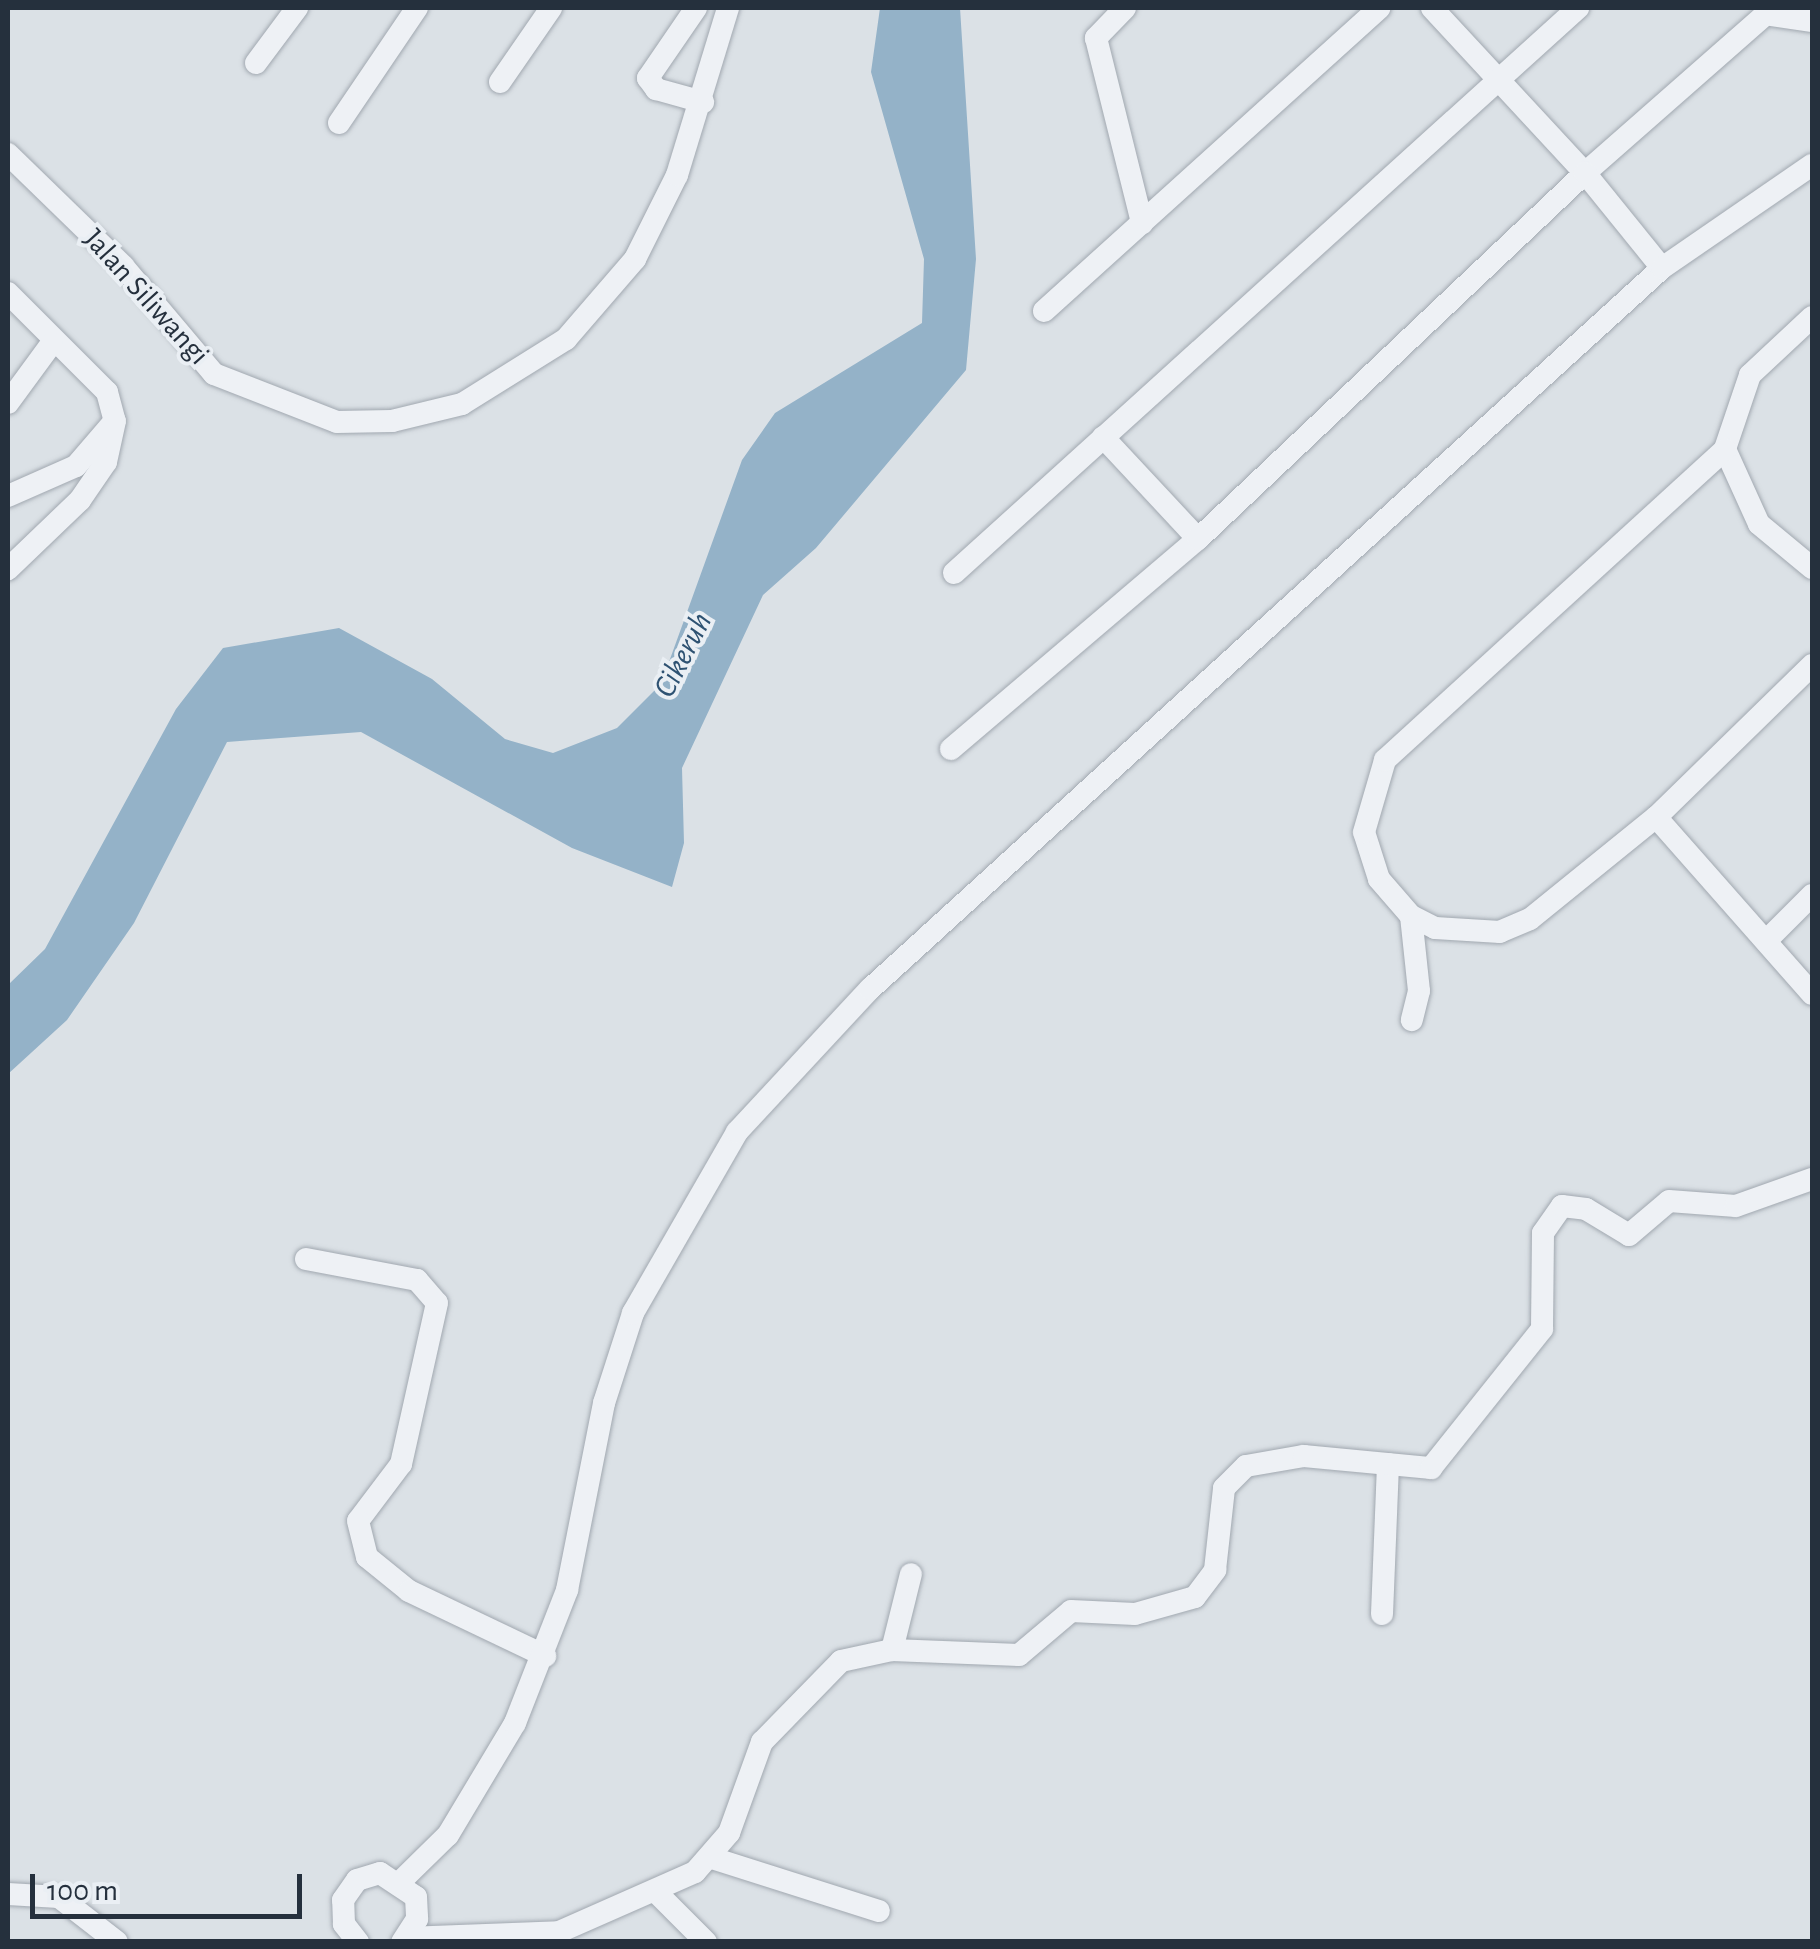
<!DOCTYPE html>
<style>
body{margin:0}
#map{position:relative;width:1820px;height:1949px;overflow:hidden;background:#dbe1e6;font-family:"Alegreya Sans",sans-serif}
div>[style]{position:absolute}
.water>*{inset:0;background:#94b2c8}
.roads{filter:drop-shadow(0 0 2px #a1a8b0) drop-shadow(0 0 2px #a1a8b0)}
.minor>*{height:22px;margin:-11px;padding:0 11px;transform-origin:11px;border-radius:11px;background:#eef1f5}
span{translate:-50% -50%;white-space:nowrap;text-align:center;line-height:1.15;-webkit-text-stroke:8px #eaeff4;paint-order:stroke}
.street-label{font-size:30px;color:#25303d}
.water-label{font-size:32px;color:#2e5272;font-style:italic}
.frame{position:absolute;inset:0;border:10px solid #25303d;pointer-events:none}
.scale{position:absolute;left:30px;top:1874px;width:272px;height:45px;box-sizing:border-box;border:5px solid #25303d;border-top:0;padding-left:12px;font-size:30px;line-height:35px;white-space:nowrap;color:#25303d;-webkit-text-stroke:8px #eaeff4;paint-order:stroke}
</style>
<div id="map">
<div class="water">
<div style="clip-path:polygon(880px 8px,960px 8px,976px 259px,966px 370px,816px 548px,763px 595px,682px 768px,684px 843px,672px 887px,572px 848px,361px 732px,227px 742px,134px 923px,67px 1020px,8px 1074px,8px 985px,45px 949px,176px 709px,223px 648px,339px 628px,432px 679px,505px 739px,553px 753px,617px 728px,661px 684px,742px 460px,775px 413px,922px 323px,924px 259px,871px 72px)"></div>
</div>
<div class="roads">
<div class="minor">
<div style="left:696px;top:8px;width:85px;rotate:124.4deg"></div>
<div style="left:648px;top:78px;width:14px;rotate:54deg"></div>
<div style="left:656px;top:89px;width:49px;rotate:15.5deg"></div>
<div style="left:1125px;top:8px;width:42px;rotate:134deg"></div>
<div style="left:1096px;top:38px;width:191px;rotate:76deg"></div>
<div style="left:1432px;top:8px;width:225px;rotate:47.2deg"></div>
<div style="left:1585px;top:173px;width:250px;rotate:-41.3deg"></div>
<div style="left:1765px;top:14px;width:48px;rotate:8.5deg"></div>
<div style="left:256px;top:63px;width:69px;rotate:-53.3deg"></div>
<div style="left:500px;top:82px;width:90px;rotate:-55.4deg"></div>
<div style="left:339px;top:123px;width:139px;rotate:-55.9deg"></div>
<div style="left:8px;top:154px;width:161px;rotate:44.2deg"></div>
<div style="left:123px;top:266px;width:141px;rotate:49.9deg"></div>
<div style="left:214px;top:374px;width:132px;rotate:21.3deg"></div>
<div style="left:337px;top:422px;width:55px;rotate:-1deg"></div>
<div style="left:392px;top:421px;width:72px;rotate:-13.7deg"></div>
<div style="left:462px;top:404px;width:123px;rotate:-32deg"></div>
<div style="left:566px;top:339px;width:106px;rotate:-49.2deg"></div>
<div style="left:635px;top:259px;width:94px;rotate:-63.4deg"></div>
<div style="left:677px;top:175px;width:175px;rotate:-73deg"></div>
<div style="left:8px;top:293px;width:140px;rotate:45deg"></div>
<div style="left:107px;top:392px;width:30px;rotate:75deg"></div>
<div style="left:115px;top:421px;width:42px;rotate:102.4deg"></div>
<div style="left:106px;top:462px;width:46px;rotate:124.4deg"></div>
<div style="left:80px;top:500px;width:100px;rotate:136.2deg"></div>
<div style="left:1044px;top:311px;width:452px;rotate:-42.1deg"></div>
<div style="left:1812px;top:317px;width:85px;rotate:136.9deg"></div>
<div style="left:1750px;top:375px;width:78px;rotate:108.7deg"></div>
<div style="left:1725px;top:449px;width:82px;rotate:65.6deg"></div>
<div style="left:1759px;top:524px;width:69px;rotate:39.7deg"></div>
<div style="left:8px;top:403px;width:74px;rotate:-53.7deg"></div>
<div style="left:1103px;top:437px;width:139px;rotate:47deg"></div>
<div style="left:8px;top:496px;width:74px;rotate:-23.8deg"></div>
<div style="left:76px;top:466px;width:57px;rotate:-49.3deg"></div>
<div style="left:954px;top:573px;width:842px;rotate:-42.16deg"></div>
<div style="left:1812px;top:665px;width:218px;rotate:135.7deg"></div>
<div style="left:1656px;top:817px;width:236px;rotate:48.6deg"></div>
<div style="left:951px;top:749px;width:324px;rotate:-40.4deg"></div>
<div style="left:1198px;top:539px;width:533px;rotate:-43.4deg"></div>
<div style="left:1585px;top:173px;width:122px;rotate:51deg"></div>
<div style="left:1656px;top:817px;width:162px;rotate:141deg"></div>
<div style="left:1530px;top:919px;width:33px;rotate:157deg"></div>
<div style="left:1500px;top:932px;width:65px;rotate:-176.5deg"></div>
<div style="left:1435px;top:928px;width:27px;rotate:-153deg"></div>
<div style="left:1411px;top:916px;width:49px;rotate:-130.9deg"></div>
<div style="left:1379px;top:879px;width:49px;rotate:-107.7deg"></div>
<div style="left:1364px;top:832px;width:75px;rotate:-73.7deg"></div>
<div style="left:1385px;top:760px;width:461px;rotate:-42.4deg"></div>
<div style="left:1411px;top:916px;width:75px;rotate:83.9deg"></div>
<div style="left:1419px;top:991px;width:30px;rotate:104deg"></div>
<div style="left:1766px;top:941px;width:65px;rotate:-45deg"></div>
<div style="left:306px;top:1259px;width:113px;rotate:10.7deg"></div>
<div style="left:417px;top:1280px;width:30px;rotate:49deg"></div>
<div style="left:437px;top:1303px;width:165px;rotate:102.6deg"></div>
<div style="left:401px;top:1464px;width:71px;rotate:127deg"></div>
<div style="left:358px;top:1521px;width:37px;rotate:76deg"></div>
<div style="left:367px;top:1557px;width:54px;rotate:39deg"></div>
<div style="left:409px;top:1591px;width:151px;rotate:25.5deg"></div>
<div style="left:1382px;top:1614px;width:150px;rotate:-87.7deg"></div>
<div style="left:892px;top:1650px;width:78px;rotate:-76deg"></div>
<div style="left:712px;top:1858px;width:175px;rotate:17.6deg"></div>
<div style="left:402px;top:1880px;width:64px;rotate:-44.4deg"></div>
<div style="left:448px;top:1835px;width:131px;rotate:-59.1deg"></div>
<div style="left:515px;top:1723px;width:143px;rotate:-68.6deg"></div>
<div style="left:567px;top:1590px;width:191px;rotate:-78.8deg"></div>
<div style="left:604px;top:1403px;width:95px;rotate:-72.1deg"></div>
<div style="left:633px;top:1313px;width:209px;rotate:-60.1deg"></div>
<div style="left:737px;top:1132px;width:195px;rotate:-47.1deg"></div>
<div style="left:870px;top:989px;width:1071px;rotate:-42.31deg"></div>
<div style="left:1662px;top:268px;width:182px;rotate:-34.5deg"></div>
<div style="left:655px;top:1891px;width:72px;rotate:45deg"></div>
<div style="left:8px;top:1894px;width:51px;rotate:3.4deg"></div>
<div style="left:59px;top:1897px;width:73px;rotate:37.8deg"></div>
<div style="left:406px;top:1938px;width:153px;rotate:-2.2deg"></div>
<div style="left:559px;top:1932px;width:149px;rotate:-23.8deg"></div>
<div style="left:695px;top:1872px;width:52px;rotate:-48.9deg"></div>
<div style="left:729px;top:1833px;width:97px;rotate:-70.1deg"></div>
<div style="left:762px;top:1742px;width:113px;rotate:-45.7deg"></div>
<div style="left:841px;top:1661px;width:52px;rotate:-12.2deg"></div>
<div style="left:892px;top:1650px;width:127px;rotate:2.3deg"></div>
<div style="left:1019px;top:1655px;width:68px;rotate:-40.2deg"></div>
<div style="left:1071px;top:1611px;width:64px;rotate:2.7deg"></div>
<div style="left:1135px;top:1614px;width:62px;rotate:-15.8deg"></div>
<div style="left:1195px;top:1597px;width:34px;rotate:-53deg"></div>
<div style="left:1215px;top:1570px;width:82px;rotate:-83.7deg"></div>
<div style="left:1224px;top:1488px;width:31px;rotate:-45deg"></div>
<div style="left:1246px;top:1466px;width:59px;rotate:-9.8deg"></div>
<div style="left:1304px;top:1456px;width:128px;rotate:5.4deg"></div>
<div style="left:1431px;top:1468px;width:178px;rotate:-51.4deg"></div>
<div style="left:1542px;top:1329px;width:96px;rotate:-89.4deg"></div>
<div style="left:1543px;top:1233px;width:33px;rotate:-55deg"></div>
<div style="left:1562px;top:1206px;width:24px;rotate:7deg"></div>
<div style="left:1586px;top:1209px;width:50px;rotate:31.2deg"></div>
<div style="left:1629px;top:1235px;width:52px;rotate:-40.4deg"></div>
<div style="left:1669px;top:1201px;width:67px;rotate:4.3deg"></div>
<div style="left:1736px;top:1206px;width:81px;rotate:-19.6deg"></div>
<div style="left:358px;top:1942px;width:23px;rotate:-128deg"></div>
<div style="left:344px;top:1924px;width:24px;rotate:-92deg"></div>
<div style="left:343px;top:1900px;width:24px;rotate:-55deg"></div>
<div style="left:357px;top:1880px;width:24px;rotate:-17deg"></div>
<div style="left:380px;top:1873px;width:43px;rotate:33.7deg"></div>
<div style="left:416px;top:1897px;width:22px;rotate:87deg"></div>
<div style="left:417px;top:1919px;width:27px;rotate:123deg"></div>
</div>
</div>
<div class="street-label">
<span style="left:146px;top:297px;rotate:48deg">Jalan Siliwangi</span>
</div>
<div class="water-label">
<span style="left:683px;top:655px;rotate:-63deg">Cikeruh</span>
</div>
<div class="frame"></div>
<div class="scale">100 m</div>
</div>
